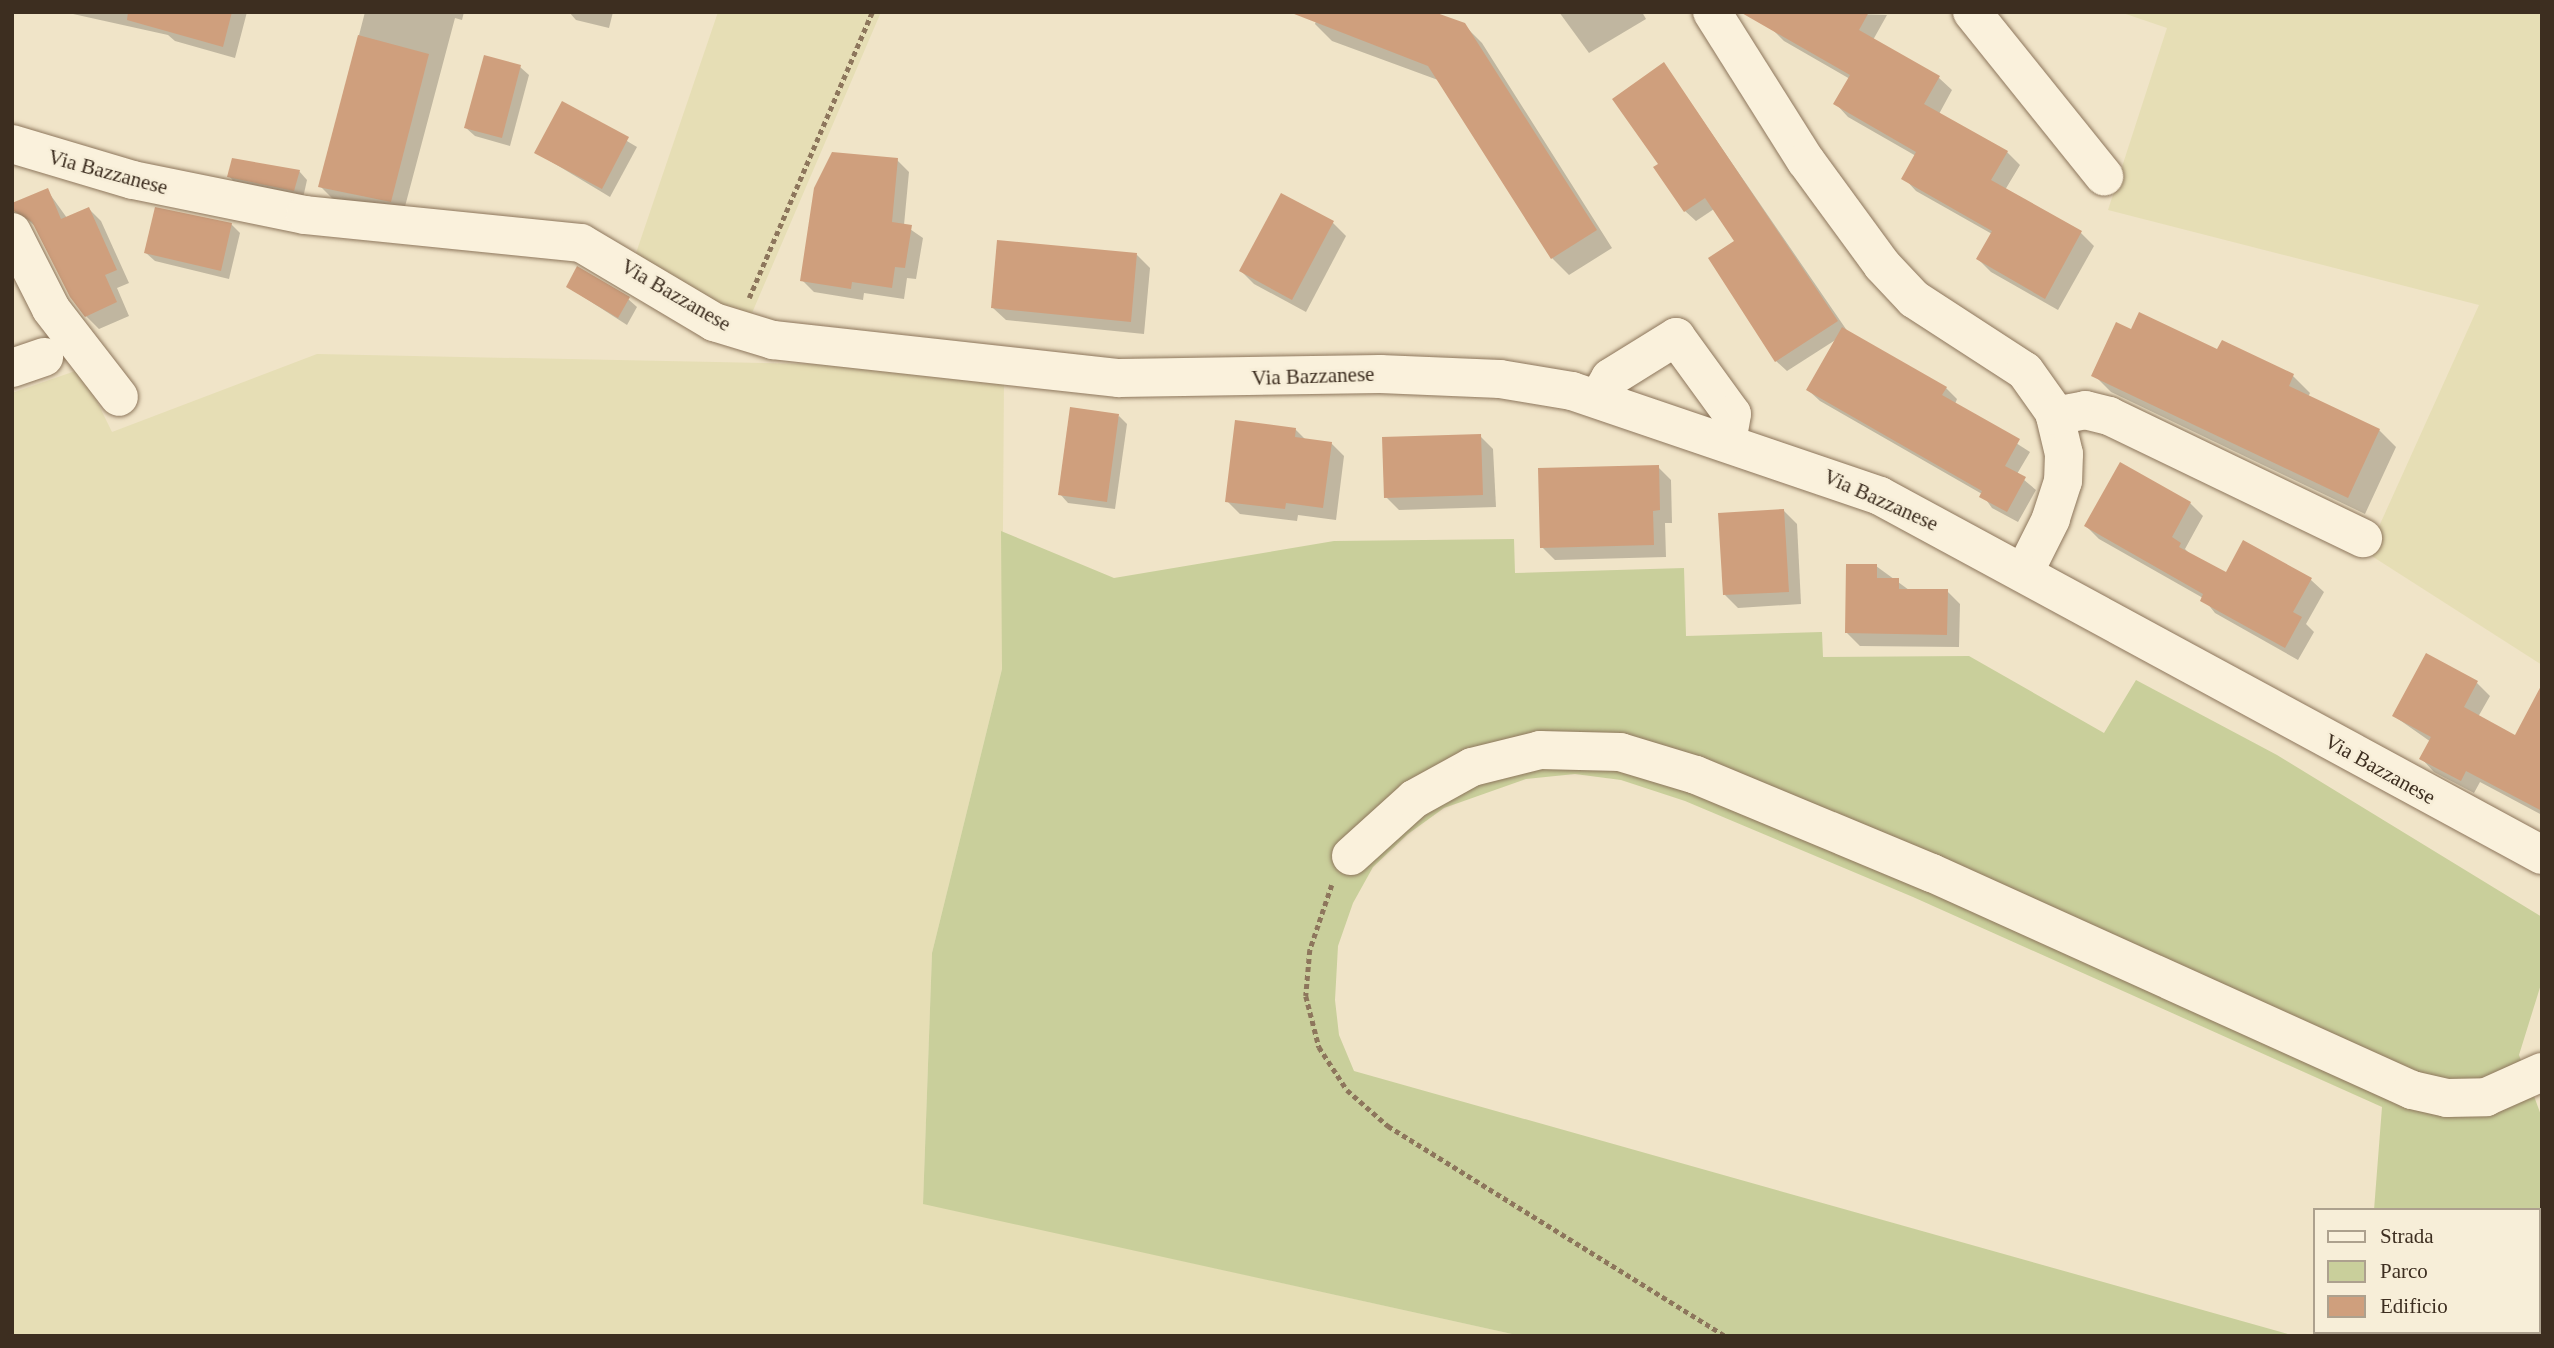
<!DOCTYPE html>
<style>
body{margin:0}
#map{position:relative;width:2554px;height:1348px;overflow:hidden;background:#f0e4c8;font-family:"Times New Roman",serif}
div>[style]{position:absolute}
.farmland>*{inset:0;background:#e6deb5}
.green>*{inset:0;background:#c9cf9b}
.shadow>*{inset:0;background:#0003}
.building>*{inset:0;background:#cf9f7d}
.path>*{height:4.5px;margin-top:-2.25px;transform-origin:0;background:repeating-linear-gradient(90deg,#8d765c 0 5px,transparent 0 8.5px)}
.roads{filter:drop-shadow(0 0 2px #8d765c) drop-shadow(0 0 2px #8d765c)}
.minor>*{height:38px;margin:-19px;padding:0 19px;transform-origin:19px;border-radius:19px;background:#faf1dc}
span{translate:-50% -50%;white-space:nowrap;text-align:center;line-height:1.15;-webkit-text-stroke:5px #f7eed8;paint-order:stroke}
.street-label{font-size:21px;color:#3d2e20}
.frame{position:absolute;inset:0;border:14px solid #3d2e20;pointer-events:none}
.legend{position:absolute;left:2313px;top:1208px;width:228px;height:126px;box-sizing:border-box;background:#f7eed8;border:2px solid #ada18e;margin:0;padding:9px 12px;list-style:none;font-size:21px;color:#3d2e20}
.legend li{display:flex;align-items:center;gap:14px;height:35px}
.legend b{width:35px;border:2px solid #ada18e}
</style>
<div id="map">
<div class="farmland">
<div style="clip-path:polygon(718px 12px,881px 12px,749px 320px,635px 256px)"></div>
<div style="clip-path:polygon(2120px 12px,2542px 12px,2542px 665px,2367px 553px,2479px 305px,2108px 210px,2167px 28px)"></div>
<div style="clip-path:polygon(317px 354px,812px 364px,1004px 379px,1002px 669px,932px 953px,923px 1203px,1521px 1336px,12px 1336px,12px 393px,81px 369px,112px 432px)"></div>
</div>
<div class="green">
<div style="clip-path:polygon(1001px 531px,1114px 578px,1334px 541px,1514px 539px,1515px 573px,1684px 568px,1686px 636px,1822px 632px,1823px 657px,1969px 656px,2104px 733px,2136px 680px,2277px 755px,2542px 917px,2542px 981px,2519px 1055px,2542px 1118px,2542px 1336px,2363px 1336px,2538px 1332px,2538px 1210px,2374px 1210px,2382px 1107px,1913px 897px,1685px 801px,1621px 780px,1575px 774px,1526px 779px,1444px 808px,1408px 834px,1373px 867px,1353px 903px,1338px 946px,1335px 1000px,1339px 1035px,1354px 1071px,2295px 1336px,1521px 1336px,923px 1204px,932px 953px,1002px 669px)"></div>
</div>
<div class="shadow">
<div style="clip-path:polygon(247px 12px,235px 58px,175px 41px,168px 35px,64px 12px)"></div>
<div style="clip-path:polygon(365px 12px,464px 12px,462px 20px,455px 18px,403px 214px,333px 199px,320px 186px)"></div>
<div style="clip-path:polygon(569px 12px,613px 12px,609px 28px,576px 20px)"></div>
<div style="clip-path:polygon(1319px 12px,1464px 25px,1482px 43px,1612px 248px,1569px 275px,1552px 258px,1438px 80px,1332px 41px,1315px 24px)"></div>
<div style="clip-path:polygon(1559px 12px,1642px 12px,1646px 19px,1589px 53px)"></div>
<div style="clip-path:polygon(1780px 12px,1887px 15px,1873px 40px,1939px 78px,1952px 90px,1939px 114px,2007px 152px,2020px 165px,2005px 190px,2081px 233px,2094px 246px,2058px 310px,1991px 272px,1978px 259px,1992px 234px,1916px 191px,1904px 178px,1916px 156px,1848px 117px,1836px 104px,1850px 79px,1784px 41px,1771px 28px)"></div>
<div style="clip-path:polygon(1664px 64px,1848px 332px,1946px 388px,1957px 399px,1955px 404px,2030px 452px,2017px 474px,2036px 490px,2018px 522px,1992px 508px,1982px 494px,1820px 401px,1808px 390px,1837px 339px,1787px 371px,1776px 361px,1737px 241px,1714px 209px,1696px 221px,1685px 211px,1660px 164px)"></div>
<div style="clip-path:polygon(520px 67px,529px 75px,510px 146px,475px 136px,466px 128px)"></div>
<div style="clip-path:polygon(563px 103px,637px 147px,610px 197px,537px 153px)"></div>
<div style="clip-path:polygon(897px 160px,909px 172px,904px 225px,923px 238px,916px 279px,907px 278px,904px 299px,864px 293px,863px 300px,814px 292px,802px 280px)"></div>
<div style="clip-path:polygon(299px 171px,307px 180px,303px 198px,237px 185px,229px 176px)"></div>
<div style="clip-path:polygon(47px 190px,67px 218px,89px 209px,101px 221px,129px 283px,117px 288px,129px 316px,99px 329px,86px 316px,36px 227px,12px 206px)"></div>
<div style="clip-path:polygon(1282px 195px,1333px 223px,1346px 236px,1306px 312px,1254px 284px,1241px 271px)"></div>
<div style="clip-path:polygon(231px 224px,240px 233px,229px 279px,155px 261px,146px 253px)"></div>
<div style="clip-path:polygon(1137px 255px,1150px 268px,1144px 334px,1006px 320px,993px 308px)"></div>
<div style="clip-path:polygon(568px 287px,628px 299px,637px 307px,627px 325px)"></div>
<div style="clip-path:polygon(2132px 331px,2293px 376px,2310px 393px,2308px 397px,2379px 430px,2396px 447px,2365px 514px,2111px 392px,2094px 375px)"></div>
<div style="clip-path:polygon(1119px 416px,1127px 424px,1115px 509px,1068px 503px,1060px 494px)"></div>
<div style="clip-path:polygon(1295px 429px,1306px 440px,1331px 443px,1344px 456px,1336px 520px,1298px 515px,1297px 521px,1240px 514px,1227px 501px)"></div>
<div style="clip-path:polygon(1480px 436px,1493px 449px,1496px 507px,1399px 510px,1386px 497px)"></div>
<div style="clip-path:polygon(1658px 467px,1671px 480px,1672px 523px,1665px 523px,1666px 557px,1555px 560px,1542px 547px)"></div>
<div style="clip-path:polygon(2190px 503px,2203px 516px,2185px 549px,2192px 556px,2227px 574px,2244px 543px,2311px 580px,2324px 592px,2306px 624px,2314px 632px,2298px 660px,2215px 613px,2203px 598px,2099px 539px,2086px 526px)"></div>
<div style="clip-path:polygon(1784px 511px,1797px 524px,1801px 604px,1738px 608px,1725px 595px)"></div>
<div style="clip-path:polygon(1876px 566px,1909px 590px,1947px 591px,1960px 604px,1959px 647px,1860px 646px,1847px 633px)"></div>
<div style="clip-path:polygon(2477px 683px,2490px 696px,2478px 717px,2516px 737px,2542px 718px,2542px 815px,2480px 782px,2474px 793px,2434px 772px,2422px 759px,2431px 742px,2394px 716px)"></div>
</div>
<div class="building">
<div style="clip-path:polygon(128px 12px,232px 12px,223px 47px,127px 20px)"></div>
<div style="clip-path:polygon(1289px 12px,1434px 12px,1465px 23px,1597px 230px,1551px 259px,1428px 66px)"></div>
<div style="clip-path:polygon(1740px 12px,1869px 12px,1859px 30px,1940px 76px,1924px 104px,2008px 151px,1991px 180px,2082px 231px,2045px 299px,1976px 259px,1992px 231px,1901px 179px,1916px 152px,1833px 104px,1850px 75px)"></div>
<div style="clip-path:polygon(358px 35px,429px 54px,391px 202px,318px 187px)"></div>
<div style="clip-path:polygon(484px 55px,521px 65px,502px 138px,464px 128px)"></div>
<div style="clip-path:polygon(1664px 62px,1838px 321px,1775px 362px,1708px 258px,1734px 241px,1705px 198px,1684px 212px,1653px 167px,1658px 164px,1612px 99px)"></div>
<div style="clip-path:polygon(562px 101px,629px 137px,602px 189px,534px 153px)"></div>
<div style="clip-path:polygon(832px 152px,898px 158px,892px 222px,912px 225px,905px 268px,895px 267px,892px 288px,852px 282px,851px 289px,800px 281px,814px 188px)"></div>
<div style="clip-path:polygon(232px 158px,300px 170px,294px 191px,227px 177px)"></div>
<div style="clip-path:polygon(48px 188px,61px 219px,89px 207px,117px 270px,105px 275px,117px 302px,85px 317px,70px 297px,32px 222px,12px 210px,12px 203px)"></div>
<div style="clip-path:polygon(1281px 193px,1334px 221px,1292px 300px,1239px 271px)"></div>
<div style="clip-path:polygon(155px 207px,232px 223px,221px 271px,144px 253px)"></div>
<div style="clip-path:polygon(997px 240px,1137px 253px,1131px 322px,991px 308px)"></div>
<div style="clip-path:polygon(577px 266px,630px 297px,618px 318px,566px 287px)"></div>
<div style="clip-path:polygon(2139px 312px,2217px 349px,2222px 340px,2294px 374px,2289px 386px,2380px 429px,2348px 498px,2091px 376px,2116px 322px,2131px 329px)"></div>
<div style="clip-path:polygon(1842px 327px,1947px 387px,1942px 395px,2020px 439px,2005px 466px,2026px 477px,2007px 512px,1979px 497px,1982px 491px,1806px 390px)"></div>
<div style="clip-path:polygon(1070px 407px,1119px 414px,1107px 502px,1058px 495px)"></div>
<div style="clip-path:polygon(1235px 420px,1296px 428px,1295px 437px,1332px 442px,1323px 508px,1286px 503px,1285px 509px,1225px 502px)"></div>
<div style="clip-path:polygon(1481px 434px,1483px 495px,1384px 498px,1382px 437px)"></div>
<div style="clip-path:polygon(2120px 462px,2191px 502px,2172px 537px,2181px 543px,2179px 547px,2226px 572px,2243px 540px,2312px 578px,2293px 612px,2302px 617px,2285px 648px,2200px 601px,2203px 594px,2084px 526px)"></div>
<div style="clip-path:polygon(1659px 465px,1660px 510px,1653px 511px,1654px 545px,1540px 548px,1538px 468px)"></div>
<div style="clip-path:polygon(1784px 509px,1789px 592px,1723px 595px,1718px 513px)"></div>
<div style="clip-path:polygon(1846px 564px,1877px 564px,1877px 578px,1899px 578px,1899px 589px,1948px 589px,1947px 635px,1845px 633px)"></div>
<div style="clip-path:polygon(2426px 653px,2478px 681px,2464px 707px,2515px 735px,2542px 684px,2542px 811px,2466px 771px,2461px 781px,2419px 759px,2431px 737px,2392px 716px)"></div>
</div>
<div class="path">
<div style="left:749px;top:298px;width:311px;rotate:-66.7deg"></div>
<div style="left:1332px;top:885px;width:69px;rotate:108.7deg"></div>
<div style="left:1310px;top:950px;width:46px;rotate:95deg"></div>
<div style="left:1306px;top:996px;width:53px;rotate:75.7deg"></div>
<div style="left:1319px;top:1047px;width:51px;rotate:56.9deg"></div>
<div style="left:1347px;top:1090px;width:55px;rotate:41.3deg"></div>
<div style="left:1388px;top:1126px;width:397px;rotate:31.9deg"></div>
</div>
<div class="roads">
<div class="minor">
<div style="left:1712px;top:12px;width:176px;rotate:57.8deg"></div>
<div style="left:1806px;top:161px;width:129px;rotate:53.8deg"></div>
<div style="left:1882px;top:265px;width:47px;rotate:46.7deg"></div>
<div style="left:1914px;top:299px;width:132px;rotate:33deg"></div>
<div style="left:2025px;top:371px;width:50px;rotate:54.7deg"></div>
<div style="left:2054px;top:412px;width:43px;rotate:76.6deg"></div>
<div style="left:2064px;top:454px;width:27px;rotate:92deg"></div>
<div style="left:2063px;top:481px;width:40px;rotate:108deg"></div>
<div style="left:2051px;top:519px;width:58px;rotate:116.6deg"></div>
<div style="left:1972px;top:12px;width:211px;rotate:51.2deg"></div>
<div style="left:12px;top:144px;width:126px;rotate:16.6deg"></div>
<div style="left:133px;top:180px;width:176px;rotate:11.5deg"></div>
<div style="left:305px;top:215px;width:277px;rotate:5.8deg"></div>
<div style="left:581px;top:243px;width:155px;rotate:30.7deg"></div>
<div style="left:714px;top:322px;width:62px;rotate:17deg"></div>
<div style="left:773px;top:340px;width:348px;rotate:6.3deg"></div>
<div style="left:1119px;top:378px;width:261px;rotate:-0.9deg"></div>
<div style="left:1380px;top:374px;width:120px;rotate:2.4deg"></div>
<div style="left:1500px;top:379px;width:73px;rotate:9.5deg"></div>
<div style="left:1572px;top:391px;width:325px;rotate:18.8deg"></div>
<div style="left:1880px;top:496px;width:753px;rotate:28.47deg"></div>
<div style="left:12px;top:232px;width:86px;rotate:63.1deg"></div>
<div style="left:51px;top:309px;width:111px;rotate:52.3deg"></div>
<div style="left:12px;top:368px;width:34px;rotate:-19deg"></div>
<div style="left:1598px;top:399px;width:24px;rotate:-60deg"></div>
<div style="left:1610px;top:378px;width:78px;rotate:-31.8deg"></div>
<div style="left:1676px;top:337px;width:95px;rotate:54deg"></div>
<div style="left:1732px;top:414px;width:28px;rotate:100deg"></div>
<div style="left:2055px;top:416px;width:31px;rotate:-11deg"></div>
<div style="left:2085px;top:410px;width:25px;rotate:14deg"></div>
<div style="left:2109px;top:416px;width:282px;rotate:25.7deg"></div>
<div style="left:1351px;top:856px;width:85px;rotate:-42.1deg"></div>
<div style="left:1414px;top:799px;width:66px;rotate:-28.9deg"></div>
<div style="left:1472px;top:767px;width:70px;rotate:-14deg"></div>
<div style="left:1540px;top:750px;width:80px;rotate:1.4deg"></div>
<div style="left:1620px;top:752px;width:79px;rotate:16.8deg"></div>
<div style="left:1696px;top:775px;width:256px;rotate:22.6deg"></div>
<div style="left:1932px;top:873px;width:527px;rotate:24.33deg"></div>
<div style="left:2412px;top:1090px;width:36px;rotate:13deg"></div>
<div style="left:2447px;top:1098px;width:39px;rotate:-1deg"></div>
<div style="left:2486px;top:1097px;width:61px;rotate:-24.1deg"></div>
</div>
</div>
<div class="street-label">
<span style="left:108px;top:172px;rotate:15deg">Via Bazzanese</span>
<span style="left:676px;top:295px;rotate:30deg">Via Bazzanese</span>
<span style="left:1313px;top:376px;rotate:-2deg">Via Bazzanese</span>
<span style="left:1881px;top:500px;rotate:24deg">Via Bazzanese</span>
<span style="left:2380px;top:769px;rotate:29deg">Via Bazzanese</span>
</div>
<div class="frame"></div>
<ul class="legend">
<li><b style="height:9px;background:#faf1dc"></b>Strada</li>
<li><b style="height:19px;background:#c9cf9b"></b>Parco</li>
<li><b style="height:19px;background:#cf9f7d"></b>Edificio</li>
</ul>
</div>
